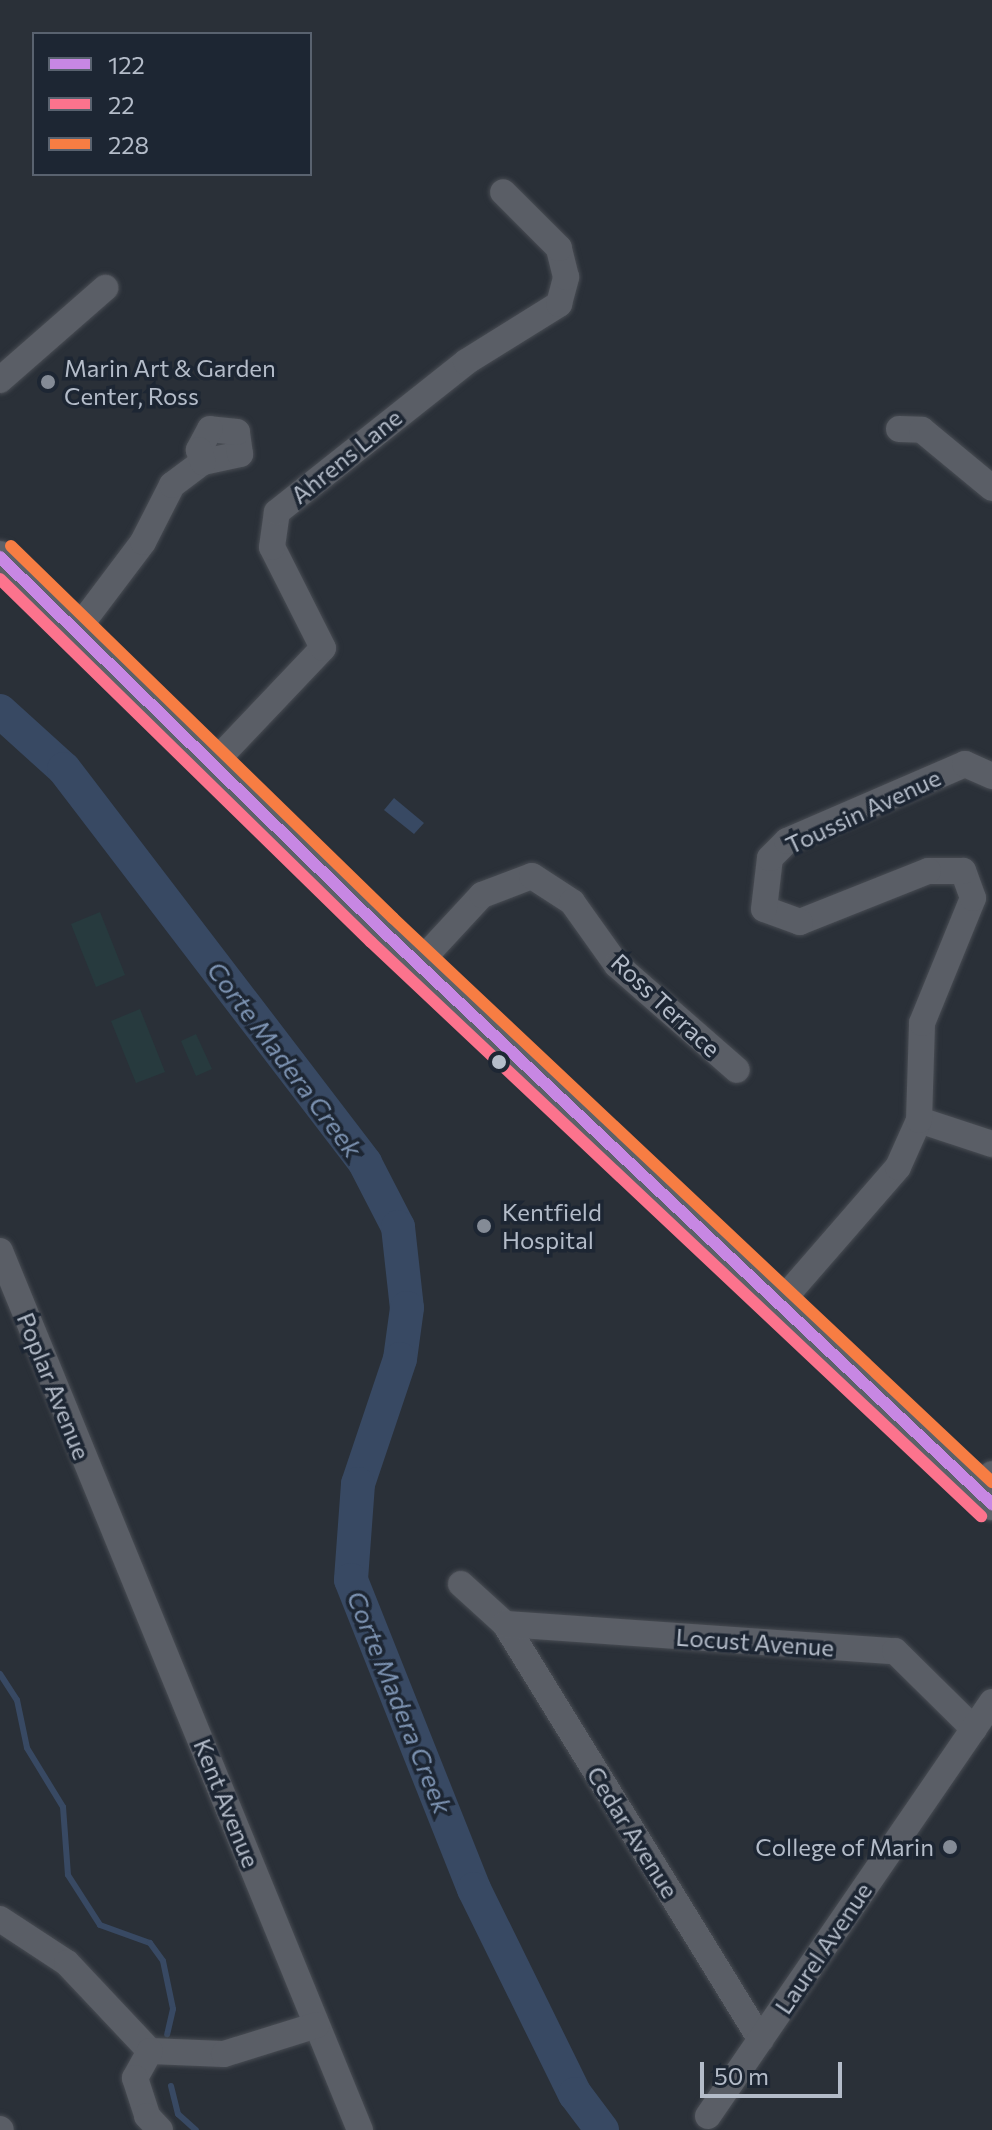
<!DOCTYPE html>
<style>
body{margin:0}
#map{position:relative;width:992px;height:2130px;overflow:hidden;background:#2a3038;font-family:Commissioner,sans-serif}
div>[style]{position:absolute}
.green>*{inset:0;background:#273a3e}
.water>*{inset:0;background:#384963}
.stream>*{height:6px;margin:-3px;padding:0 3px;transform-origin:3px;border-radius:3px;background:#384963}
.river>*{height:34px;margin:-17px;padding:0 17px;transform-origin:17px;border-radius:17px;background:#384963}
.roads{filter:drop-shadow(0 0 2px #484c53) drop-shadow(0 0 2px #484c53)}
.minor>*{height:26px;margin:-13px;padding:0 13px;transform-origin:13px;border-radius:13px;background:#5a5e66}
.major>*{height:32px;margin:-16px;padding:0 16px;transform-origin:16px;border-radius:16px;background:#5c6168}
.bus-1>*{height:12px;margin:-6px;padding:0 6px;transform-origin:6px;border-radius:6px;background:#c787e3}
.bus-2>*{height:12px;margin:-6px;padding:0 6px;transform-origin:6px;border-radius:6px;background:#fc738d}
.bus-3>*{height:12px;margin:-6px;padding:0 6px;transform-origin:6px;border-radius:6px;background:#f77d43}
.dots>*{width:22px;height:22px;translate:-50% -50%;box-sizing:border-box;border:4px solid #1d2633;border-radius:50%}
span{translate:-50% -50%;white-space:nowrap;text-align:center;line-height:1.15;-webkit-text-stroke:7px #1d2633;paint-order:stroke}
.poi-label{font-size:24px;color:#b4bcc9}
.left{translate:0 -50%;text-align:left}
.right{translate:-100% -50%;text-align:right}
.street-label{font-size:24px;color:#b4bcc9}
.water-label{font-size:26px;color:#7c92b1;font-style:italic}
.legend{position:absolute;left:32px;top:32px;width:280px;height:144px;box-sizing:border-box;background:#1d2633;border:2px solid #59626f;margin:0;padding:10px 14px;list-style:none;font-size:24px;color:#b4bcc9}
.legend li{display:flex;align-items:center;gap:16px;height:40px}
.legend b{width:40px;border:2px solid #59626f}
.scale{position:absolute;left:700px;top:2062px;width:142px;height:36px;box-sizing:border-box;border:4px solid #b4bcc9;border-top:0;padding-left:10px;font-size:24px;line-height:28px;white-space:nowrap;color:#b4bcc9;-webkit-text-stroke:6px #1d2633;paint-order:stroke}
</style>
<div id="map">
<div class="green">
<div style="clip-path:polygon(100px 912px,125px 975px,96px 987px,71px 924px)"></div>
<div style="clip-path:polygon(140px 1009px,165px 1072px,136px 1083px,111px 1021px)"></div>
<div style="clip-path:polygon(196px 1034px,212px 1069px,196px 1076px,181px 1041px)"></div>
</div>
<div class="water">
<div style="clip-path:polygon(394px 798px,424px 823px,414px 834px,384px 810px)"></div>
</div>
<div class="stream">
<div style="left:0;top:1674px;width:31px;rotate:57deg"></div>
<div style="left:17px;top:1700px;width:49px;rotate:78.2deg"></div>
<div style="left:27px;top:1748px;width:69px;rotate:58.6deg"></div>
<div style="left:63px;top:1807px;width:68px;rotate:85.8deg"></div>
<div style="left:68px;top:1875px;width:59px;rotate:57.4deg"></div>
<div style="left:100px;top:1925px;width:53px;rotate:19.8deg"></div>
<div style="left:150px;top:1943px;width:22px;rotate:54deg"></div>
<div style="left:163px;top:1961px;width:49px;rotate:78.2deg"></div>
<div style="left:173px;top:2009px;width:26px;rotate:103deg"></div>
<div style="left:171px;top:2086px;width:29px;rotate:76deg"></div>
<div style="left:178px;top:2114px;width:24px;rotate:42deg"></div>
</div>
<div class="river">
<div style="left:0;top:711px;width:86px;rotate:42.2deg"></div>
<div style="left:64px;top:769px;width:496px;rotate:52.6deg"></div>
<div style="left:365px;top:1163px;width:72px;rotate:62.7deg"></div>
<div style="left:398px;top:1227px;width:81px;rotate:83.7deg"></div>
<div style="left:407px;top:1308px;width:51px;rotate:97.8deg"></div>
<div style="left:400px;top:1359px;width:132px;rotate:108.6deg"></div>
<div style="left:358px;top:1484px;width:96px;rotate:94.2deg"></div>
<div style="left:351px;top:1580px;width:333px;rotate:68.3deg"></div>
<div style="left:474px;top:1889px;width:229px;rotate:63.8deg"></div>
<div style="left:575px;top:2094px;width:45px;rotate:53.1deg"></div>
</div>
<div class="roads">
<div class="minor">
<div style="left:0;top:380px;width:140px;rotate:-41.2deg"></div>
<div style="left:899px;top:429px;width:23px;rotate:2deg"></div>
<div style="left:922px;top:430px;width:91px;rotate:39.6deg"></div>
<div style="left:76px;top:631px;width:111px;rotate:-53deg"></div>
<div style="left:143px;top:542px;width:64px;rotate:-63deg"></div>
<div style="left:172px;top:485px;width:39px;rotate:-37deg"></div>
<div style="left:203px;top:462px;width:38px;rotate:-12deg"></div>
<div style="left:240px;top:454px;width:22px;rotate:-98deg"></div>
<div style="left:237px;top:432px;width:27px;rotate:-174deg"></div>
<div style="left:210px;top:429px;width:24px;rotate:118deg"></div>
<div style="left:199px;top:450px;width:13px;rotate:72deg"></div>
<div style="left:212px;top:765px;width:161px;rotate:-46.5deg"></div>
<div style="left:323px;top:648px;width:113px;rotate:-116.8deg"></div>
<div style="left:272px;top:547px;width:35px;rotate:-82deg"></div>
<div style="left:277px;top:512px;width:241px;rotate:-38.4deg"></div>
<div style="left:466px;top:362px;width:110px;rotate:-31.9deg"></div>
<div style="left:559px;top:304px;width:28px;rotate:-75deg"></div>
<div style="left:566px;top:277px;width:30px;rotate:-104deg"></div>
<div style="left:559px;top:248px;width:79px;rotate:-135deg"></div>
<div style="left:418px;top:964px;width:94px;rotate:-47.2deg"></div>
<div style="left:482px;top:895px;width:53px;rotate:-20.8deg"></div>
<div style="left:532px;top:876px;width:48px;rotate:33deg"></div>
<div style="left:572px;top:902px;width:77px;rotate:54.5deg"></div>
<div style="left:617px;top:965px;width:159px;rotate:41.2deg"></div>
<div style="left:919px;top:1120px;width:77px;rotate:18.2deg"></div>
<div style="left:0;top:1251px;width:950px;rotate:67.73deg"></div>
<div style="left:779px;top:1304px;width:181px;rotate:-49deg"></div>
<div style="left:898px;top:1167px;width:51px;rotate:-65.9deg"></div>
<div style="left:919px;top:1120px;width:97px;rotate:-88.2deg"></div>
<div style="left:922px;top:1023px;width:135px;rotate:-67.8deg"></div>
<div style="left:973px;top:898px;width:29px;rotate:-110deg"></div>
<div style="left:963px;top:871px;width:35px;rotate:180deg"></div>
<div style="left:928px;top:871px;width:138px;rotate:158.3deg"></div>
<div style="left:800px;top:922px;width:38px;rotate:-160deg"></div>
<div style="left:764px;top:909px;width:51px;rotate:-83.3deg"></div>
<div style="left:770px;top:858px;width:24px;rotate:-45deg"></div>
<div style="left:787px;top:841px;width:194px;rotate:-23.4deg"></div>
<div style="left:965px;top:764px;width:30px;rotate:24deg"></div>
<div style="left:977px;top:1489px;width:21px;rotate:-45deg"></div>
<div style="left:461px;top:1584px;width:59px;rotate:42.3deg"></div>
<div style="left:505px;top:1624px;width:488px;rotate:58.4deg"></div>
<div style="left:505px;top:1624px;width:391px;rotate:4deg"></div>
<div style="left:895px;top:1651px;width:111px;rotate:44.6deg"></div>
<div style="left:0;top:1919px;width:80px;rotate:33.3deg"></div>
<div style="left:67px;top:1963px;width:121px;rotate:46.7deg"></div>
<div style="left:150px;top:2051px;width:74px;rotate:2.3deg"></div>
<div style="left:224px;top:2054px;width:97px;rotate:-17.3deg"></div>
<div style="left:150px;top:2051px;width:31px;rotate:119deg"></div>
<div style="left:135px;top:2078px;width:40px;rotate:72deg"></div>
<div style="left:147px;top:2116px;width:19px;rotate:47deg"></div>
<div style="left:708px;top:2116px;width:502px;rotate:-55.55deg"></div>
<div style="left:0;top:2129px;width:1px;rotate:45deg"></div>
</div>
<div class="major">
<div style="left:0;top:557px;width:534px;rotate:44.32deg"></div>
<div style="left:382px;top:930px;width:838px;rotate:43.26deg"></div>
</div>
</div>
<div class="bus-1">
<div style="left:0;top:557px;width:534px;rotate:44.32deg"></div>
<div style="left:382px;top:930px;width:838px;rotate:43.26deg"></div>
</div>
<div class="bus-2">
<div style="left:0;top:579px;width:519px;rotate:44.38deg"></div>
<div style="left:371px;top:942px;width:838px;rotate:43.26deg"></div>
</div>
<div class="bus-3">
<div style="left:11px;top:546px;width:533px;rotate:44.24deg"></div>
<div style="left:393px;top:918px;width:823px;rotate:43.28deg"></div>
</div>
<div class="dots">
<div style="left:48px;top:382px;background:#848b96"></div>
<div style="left:499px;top:1062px;background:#b4bcc9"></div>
<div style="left:484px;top:1226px;background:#848b96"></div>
<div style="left:950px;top:1847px;background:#848b96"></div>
</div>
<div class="poi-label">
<span class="left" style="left:64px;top:382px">Marin Art &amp; Garden<br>Center, Ross</span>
<span class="left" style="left:502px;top:1226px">Kentfield<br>Hospital</span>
<span class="right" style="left:934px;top:1847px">College of Marin</span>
</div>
<div class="street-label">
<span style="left:346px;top:456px;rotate:-39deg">Ahrens Lane</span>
<span style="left:863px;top:811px;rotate:-25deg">Toussin Avenue</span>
<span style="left:666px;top:1005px;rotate:43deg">Ross Terrace</span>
<span style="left:54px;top:1386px;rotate:68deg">Poplar Avenue</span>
<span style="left:755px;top:1642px;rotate:4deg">Locust Avenue</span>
<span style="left:227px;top:1803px;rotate:68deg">Kent Avenue</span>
<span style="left:633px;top:1832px;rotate:58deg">Cedar Avenue</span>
<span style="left:823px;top:1948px;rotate:-56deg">Laurel Avenue</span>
</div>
<div class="water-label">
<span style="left:285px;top:1059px;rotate:53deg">Corte Madera Creek</span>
<span style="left:400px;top:1702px;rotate:68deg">Corte Madera Creek</span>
</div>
<ul class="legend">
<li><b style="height:10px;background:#c787e3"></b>122</li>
<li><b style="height:10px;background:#fc738d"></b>22</li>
<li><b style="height:10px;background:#f77d43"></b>228</li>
</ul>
<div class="scale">50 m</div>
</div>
